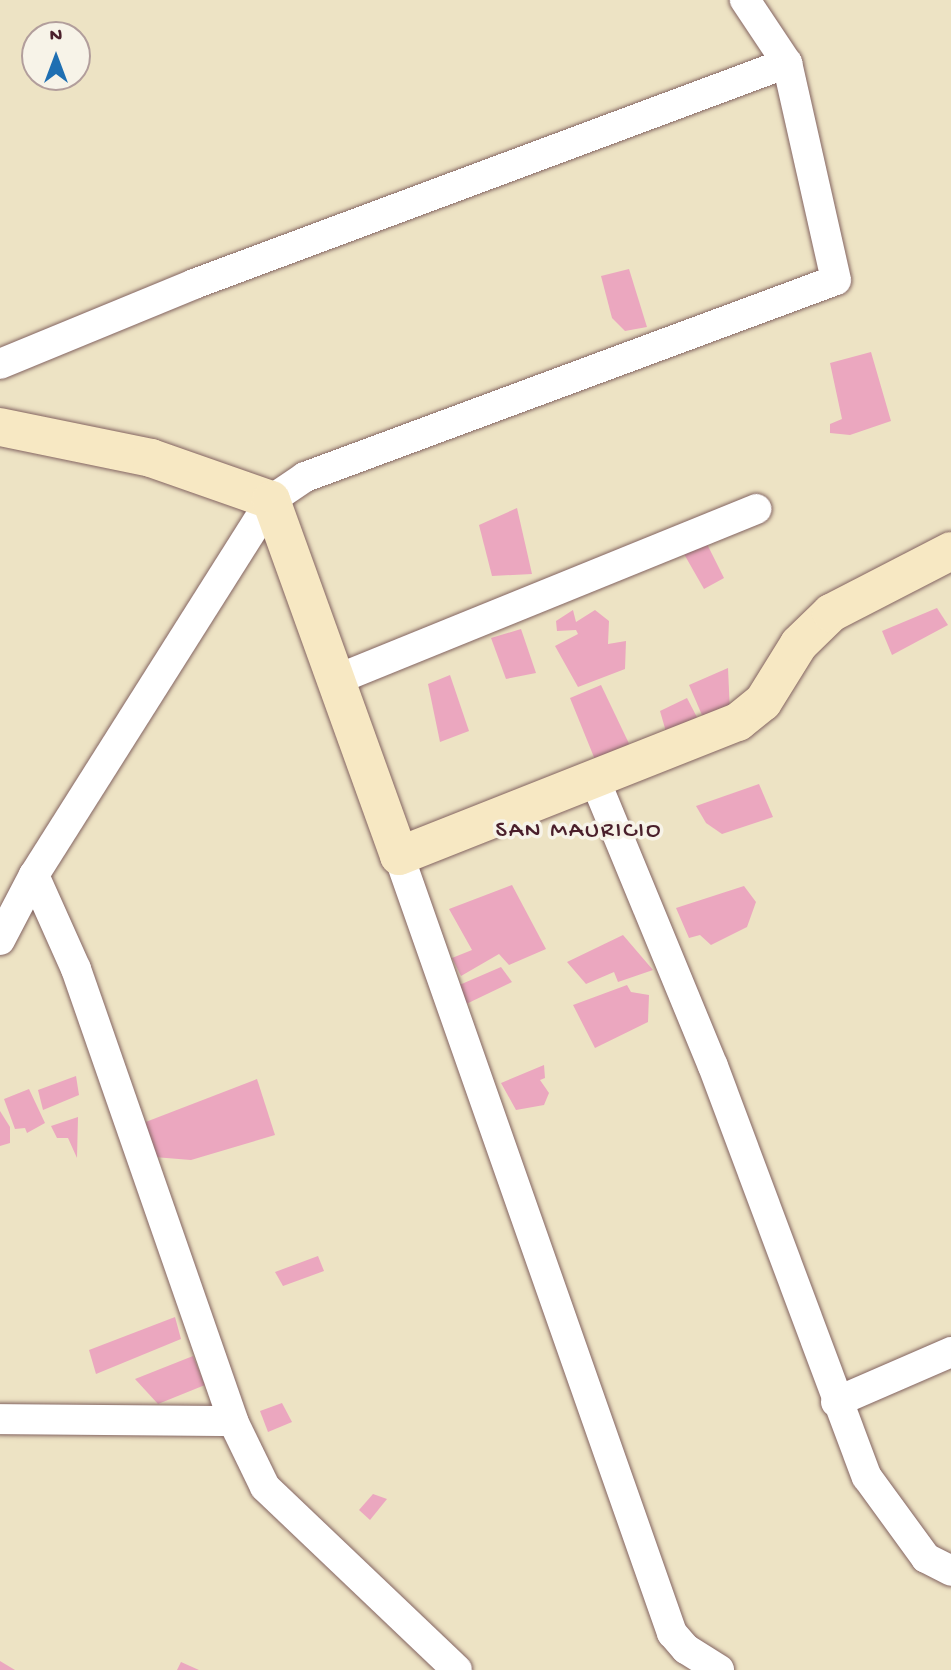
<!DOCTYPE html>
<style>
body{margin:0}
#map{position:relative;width:951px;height:1670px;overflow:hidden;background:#ede3c4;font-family:"Gochi Hand",sans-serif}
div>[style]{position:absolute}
.building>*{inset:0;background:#eba7bf}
.roads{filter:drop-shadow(0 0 2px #836461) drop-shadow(0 0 2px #836461)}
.street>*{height:30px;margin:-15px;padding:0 15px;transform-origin:15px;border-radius:15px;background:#fff}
.secondary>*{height:38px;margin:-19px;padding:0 19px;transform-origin:19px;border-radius:19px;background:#f7e8c3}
span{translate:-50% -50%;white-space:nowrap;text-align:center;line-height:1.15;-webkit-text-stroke:7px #f7f3e8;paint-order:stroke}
.neighbourhood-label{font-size:24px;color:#4a1f2b;letter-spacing:2px}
.north{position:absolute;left:21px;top:21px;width:70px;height:70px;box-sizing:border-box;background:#f7f3e8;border:2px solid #b29e9c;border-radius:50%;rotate:0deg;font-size:19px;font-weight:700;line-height:28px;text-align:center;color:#4a1f2b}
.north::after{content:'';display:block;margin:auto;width:24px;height:32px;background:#1f6fb2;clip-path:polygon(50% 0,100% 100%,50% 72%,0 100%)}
</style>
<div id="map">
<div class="building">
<div style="clip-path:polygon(629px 269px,647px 327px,625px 331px,612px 318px,601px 276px)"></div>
<div style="clip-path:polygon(871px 352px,891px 421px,850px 435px,830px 433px,830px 424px,842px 419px,830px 363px)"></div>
<div style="clip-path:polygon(517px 508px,532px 574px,492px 576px,479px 525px)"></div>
<div style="clip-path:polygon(706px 542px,724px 578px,704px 589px,684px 554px)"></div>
<div style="clip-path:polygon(937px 608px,948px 625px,892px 655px,882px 631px)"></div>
<div style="clip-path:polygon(573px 610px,576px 622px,595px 610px,609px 621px,608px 644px,626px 641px,625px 669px,578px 687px,555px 646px,578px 634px,576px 630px,557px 631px,556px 621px)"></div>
<div style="clip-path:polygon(521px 629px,536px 673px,506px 679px,491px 638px)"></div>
<div style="clip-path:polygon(728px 668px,730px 713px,705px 722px,689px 685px)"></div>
<div style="clip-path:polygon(450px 675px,469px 731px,440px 742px,428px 684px)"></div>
<div style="clip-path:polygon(601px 685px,634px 754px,600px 772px,570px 698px)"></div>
<div style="clip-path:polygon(687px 698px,702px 727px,669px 742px,660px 711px)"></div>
<div style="clip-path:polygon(759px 784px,773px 817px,722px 834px,706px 823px,696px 806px)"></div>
<div style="clip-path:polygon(512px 885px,546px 949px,509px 965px,499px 954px,461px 976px,452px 958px,472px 950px,449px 909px)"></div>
<div style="clip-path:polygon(744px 886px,756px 902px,747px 927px,711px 945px,700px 935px,689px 938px,676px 908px)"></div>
<div style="clip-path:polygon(623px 935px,653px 970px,618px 982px,614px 972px,586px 984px,567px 962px)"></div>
<div style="clip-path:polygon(501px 967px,512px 982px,462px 1006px,457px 986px)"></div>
<div style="clip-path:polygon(627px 985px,631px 992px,649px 995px,648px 1022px,595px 1048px,573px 1005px)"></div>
<div style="clip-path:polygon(544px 1065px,545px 1078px,540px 1080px,549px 1093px,544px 1105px,516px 1110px,501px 1083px)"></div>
<div style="clip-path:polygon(76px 1076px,79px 1095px,43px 1110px,38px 1090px)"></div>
<div style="clip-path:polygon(257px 1079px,275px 1135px,191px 1160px,154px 1157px,143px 1123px)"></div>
<div style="clip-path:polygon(29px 1089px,45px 1123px,27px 1133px,25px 1128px,15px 1129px,4px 1099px)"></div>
<div style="clip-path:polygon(0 1111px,10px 1127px,10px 1143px,0 1146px)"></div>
<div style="clip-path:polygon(78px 1117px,77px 1158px,68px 1138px,57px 1138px,51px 1126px)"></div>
<div style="clip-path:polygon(318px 1256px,324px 1271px,283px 1286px,275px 1272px)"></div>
<div style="clip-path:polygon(175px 1317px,181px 1339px,96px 1374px,89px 1350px)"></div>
<div style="clip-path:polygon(193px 1356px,205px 1385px,158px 1404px,135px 1379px)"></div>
<div style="clip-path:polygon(282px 1403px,292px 1422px,268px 1432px,260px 1411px)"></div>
<div style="clip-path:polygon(373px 1494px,387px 1499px,370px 1520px,359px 1510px)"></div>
<div style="clip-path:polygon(0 1661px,15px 1670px,0 1670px)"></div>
<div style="clip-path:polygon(181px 1662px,199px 1670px,177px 1670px)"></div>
</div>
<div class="roads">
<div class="street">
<div style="left:0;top:364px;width:210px;rotate:-22.4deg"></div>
<div style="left:194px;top:284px;width:633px;rotate:-20.44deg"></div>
<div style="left:333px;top:681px;width:457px;rotate:-22.1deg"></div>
<div style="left:595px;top:780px;width:309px;rotate:67.6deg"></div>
<div style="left:713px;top:1066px;width:439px;rotate:69.5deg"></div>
<div style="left:867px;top:1477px;width:100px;rotate:53.9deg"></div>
<div style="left:926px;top:1558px;width:28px;rotate:27deg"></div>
<div style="left:399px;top:856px;width:824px;rotate:70.64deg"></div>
<div style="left:672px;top:1633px;width:21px;rotate:49deg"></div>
<div style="left:686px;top:1649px;width:39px;rotate:32deg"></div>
<div style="left:34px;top:875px;width:103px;rotate:65.9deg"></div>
<div style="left:76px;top:969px;width:478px;rotate:70.8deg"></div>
<div style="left:233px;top:1421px;width:73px;rotate:64.1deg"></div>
<div style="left:265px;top:1487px;width:265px;rotate:43.6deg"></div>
<div style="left:0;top:940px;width:73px;rotate:-62.4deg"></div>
<div style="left:34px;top:875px;width:444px;rotate:-57.7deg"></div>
<div style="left:271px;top:500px;width:41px;rotate:-34.1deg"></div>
<div style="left:305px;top:477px;width:566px;rotate:-20.35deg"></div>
<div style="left:836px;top:280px;width:222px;rotate:-102.7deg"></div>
<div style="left:787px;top:63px;width:76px;rotate:-123.7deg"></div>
<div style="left:836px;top:1402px;width:125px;rotate:-23.5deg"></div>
<div style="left:0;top:1419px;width:233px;rotate:0.5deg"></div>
</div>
<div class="secondary">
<div style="left:0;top:427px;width:154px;rotate:11.6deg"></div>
<div style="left:151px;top:458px;width:127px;rotate:19.3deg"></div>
<div style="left:271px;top:500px;width:378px;rotate:70.2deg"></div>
<div style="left:399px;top:856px;width:365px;rotate:-21.6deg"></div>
<div style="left:738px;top:722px;width:32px;rotate:-39deg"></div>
<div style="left:763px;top:702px;width:68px;rotate:-58.2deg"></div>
<div style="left:799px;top:644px;width:45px;rotate:-44.1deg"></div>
<div style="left:831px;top:613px;width:135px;rotate:-27.3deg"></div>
</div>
</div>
<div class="neighbourhood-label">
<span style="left:579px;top:832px">SAN MAURICIO</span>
</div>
<div class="north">N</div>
</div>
